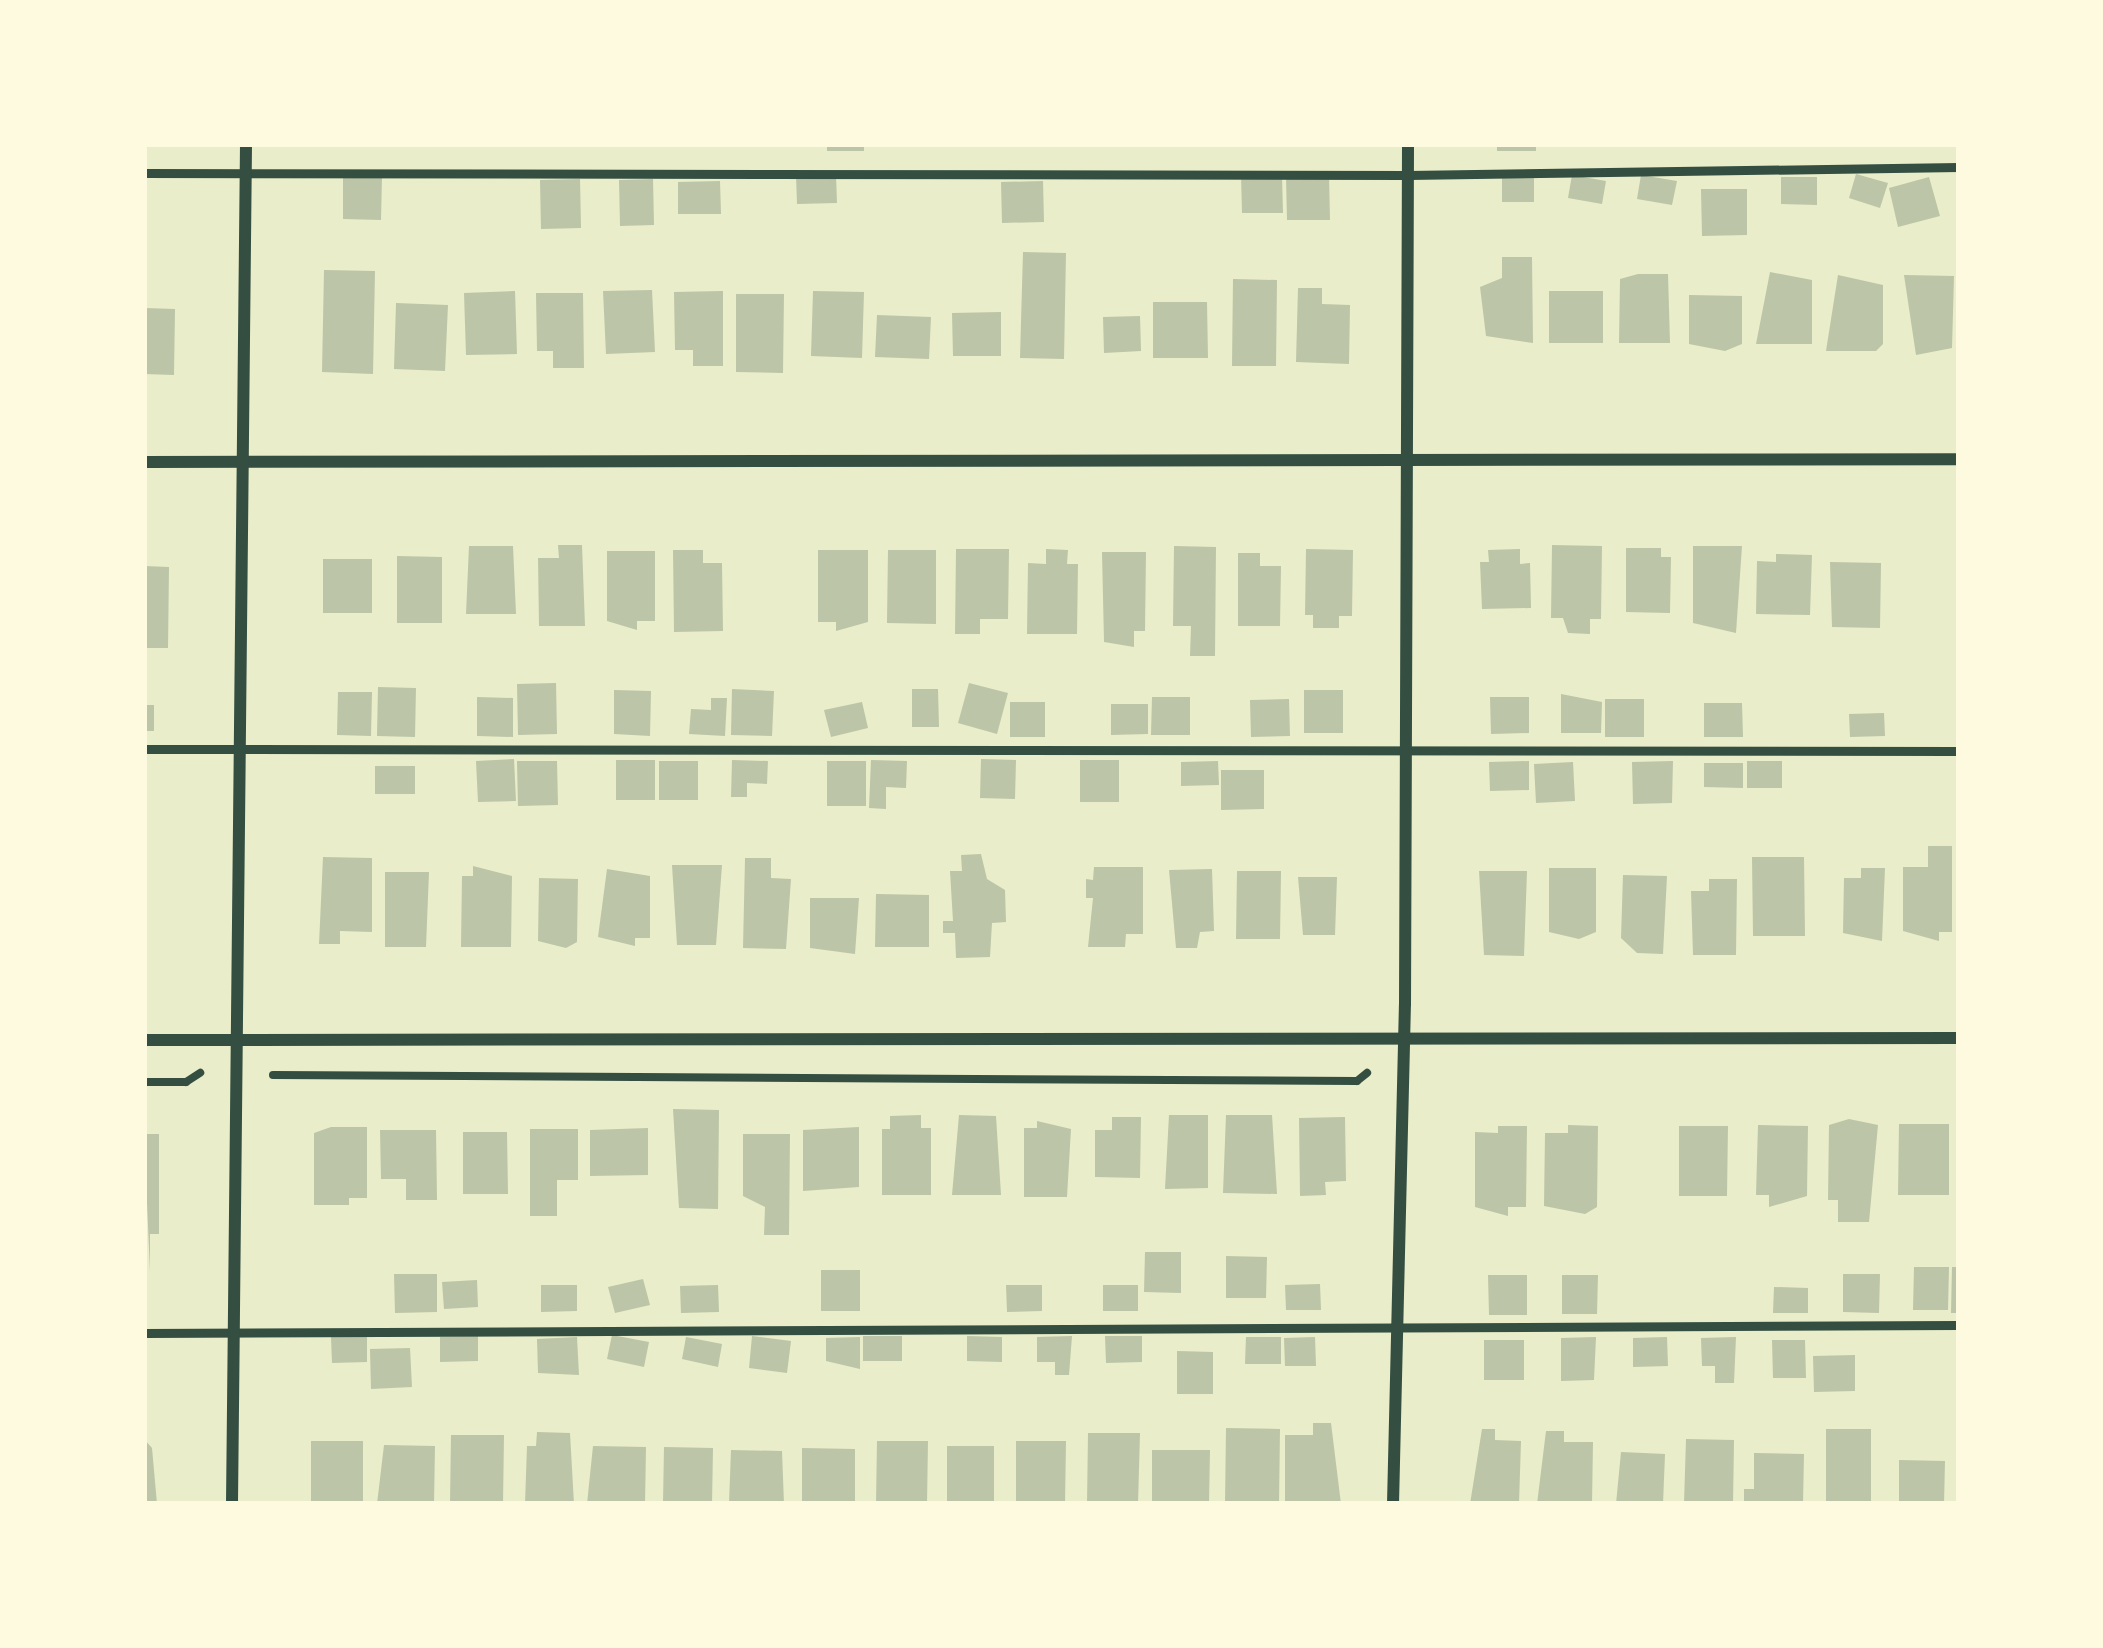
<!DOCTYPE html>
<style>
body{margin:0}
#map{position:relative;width:2103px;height:1648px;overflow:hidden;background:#e9edc9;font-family:Jost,sans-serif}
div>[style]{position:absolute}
.building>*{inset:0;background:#bcc5a7}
.path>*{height:8px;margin:-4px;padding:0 4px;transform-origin:4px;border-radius:4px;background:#344e41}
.service>*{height:9px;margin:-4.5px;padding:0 4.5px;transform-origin:4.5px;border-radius:4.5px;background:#344e41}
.minor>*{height:12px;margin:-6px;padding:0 6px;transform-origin:6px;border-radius:6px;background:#344e41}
span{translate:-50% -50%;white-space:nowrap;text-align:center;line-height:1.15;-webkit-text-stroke:12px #fefae0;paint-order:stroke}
.frame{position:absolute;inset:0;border:147px solid #fefae0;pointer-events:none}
</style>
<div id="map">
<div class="building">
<div style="clip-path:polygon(827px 144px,864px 144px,864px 151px,827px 151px)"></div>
<div style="clip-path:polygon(1497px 144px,1536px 144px,1536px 151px,1497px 151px)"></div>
<div style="clip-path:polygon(1856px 174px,1888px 183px,1880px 208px,1849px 198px)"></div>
<div style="clip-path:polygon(343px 175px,382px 176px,381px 220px,343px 219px)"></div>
<div style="clip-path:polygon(796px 175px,836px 175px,837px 203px,797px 204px)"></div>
<div style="clip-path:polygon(1241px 175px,1282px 176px,1283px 213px,1242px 213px)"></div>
<div style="clip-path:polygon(1329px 175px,1330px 220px,1287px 220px,1286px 176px)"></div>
<div style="clip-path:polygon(1572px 175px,1606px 181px,1602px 204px,1568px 198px)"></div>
<div style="clip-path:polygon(1641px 175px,1677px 181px,1672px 205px,1637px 199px)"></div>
<div style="clip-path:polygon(1781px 177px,1817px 177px,1817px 205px,1781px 204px)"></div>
<div style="clip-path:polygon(1929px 177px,1940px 216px,1898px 227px,1889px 188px)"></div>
<div style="clip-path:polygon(1502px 178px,1534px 178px,1534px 202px,1502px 202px)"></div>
<div style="clip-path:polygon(580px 179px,581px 228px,541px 229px,540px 180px)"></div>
<div style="clip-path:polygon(653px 179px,654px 225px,620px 226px,619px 180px)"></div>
<div style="clip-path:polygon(720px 181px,721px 214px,678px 214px,678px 182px)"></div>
<div style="clip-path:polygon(1043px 181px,1044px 222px,1002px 223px,1001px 182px)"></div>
<div style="clip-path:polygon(1701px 189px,1747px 189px,1747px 235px,1702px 236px)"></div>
<div style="clip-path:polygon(1023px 252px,1066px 253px,1064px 359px,1020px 358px)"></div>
<div style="clip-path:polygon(1502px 257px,1532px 257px,1533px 343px,1486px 336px,1480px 287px,1502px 278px)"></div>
<div style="clip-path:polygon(324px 270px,375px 271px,373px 374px,322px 372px)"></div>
<div style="clip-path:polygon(1770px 272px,1812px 280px,1812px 344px,1756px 344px)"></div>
<div style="clip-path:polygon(1638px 274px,1668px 274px,1670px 343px,1619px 343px,1620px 279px)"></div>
<div style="clip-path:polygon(1838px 275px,1883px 285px,1883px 344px,1876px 351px,1826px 351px)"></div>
<div style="clip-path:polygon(1904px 275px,1954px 276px,1952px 348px,1916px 355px)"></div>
<div style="clip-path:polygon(1233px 279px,1277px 280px,1276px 366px,1232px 366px)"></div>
<div style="clip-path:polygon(1298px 288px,1322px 288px,1322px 304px,1350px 305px,1349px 364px,1296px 362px)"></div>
<div style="clip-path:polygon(652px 290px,655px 352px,606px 354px,603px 291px)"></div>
<div style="clip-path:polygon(515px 291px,517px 354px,466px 355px,464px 293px)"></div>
<div style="clip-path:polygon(723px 291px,723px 366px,693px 366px,693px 350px,675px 350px,674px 292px)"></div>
<div style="clip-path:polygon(813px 291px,864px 292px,862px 358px,811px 356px)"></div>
<div style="clip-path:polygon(1549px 291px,1603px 291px,1603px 343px,1549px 343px)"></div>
<div style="clip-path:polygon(536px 293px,583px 293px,584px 368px,553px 368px,553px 351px,537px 351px)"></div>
<div style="clip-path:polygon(736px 294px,784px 294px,783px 373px,736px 372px)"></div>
<div style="clip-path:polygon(1689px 295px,1742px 296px,1742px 344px,1725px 351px,1689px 344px)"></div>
<div style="clip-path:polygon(1153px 302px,1207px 302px,1208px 358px,1153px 358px)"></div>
<div style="clip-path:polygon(396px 303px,448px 305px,445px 371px,394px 369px)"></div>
<div style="clip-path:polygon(144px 308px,175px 309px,174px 375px,144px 374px)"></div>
<div style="clip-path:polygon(1001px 312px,1001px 356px,953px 356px,952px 313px)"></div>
<div style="clip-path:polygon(877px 315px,931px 317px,929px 359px,875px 357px)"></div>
<div style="clip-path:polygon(1140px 316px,1141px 351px,1104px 353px,1103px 317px)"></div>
<div style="clip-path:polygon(558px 545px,582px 545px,585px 626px,539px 626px,538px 558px,559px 558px)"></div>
<div style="clip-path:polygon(1552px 545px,1602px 546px,1601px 619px,1590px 619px,1590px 634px,1568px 633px,1563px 618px,1551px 618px)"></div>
<div style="clip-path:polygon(469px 546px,513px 546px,516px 614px,466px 614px)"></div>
<div style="clip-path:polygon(1174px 546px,1216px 547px,1215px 656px,1190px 656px,1191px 626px,1173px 626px)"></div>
<div style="clip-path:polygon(1693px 546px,1742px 546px,1736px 633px,1693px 623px)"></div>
<div style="clip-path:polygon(1626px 548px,1661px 548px,1661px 557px,1671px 557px,1670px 613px,1626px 612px)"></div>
<div style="clip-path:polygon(956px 549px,1009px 549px,1008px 619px,980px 619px,980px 634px,955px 634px)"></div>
<div style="clip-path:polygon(1046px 549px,1068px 550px,1067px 564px,1078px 564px,1077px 634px,1027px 634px,1028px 563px,1046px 564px)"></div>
<div style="clip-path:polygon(1306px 549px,1353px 550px,1352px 616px,1339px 616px,1339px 628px,1313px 628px,1313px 615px,1305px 615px)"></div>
<div style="clip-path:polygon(1520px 549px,1520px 564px,1530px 563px,1531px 608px,1482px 609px,1480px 562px,1489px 562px,1488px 550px)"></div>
<div style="clip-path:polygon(673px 550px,703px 550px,703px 563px,722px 563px,723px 631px,674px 632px)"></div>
<div style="clip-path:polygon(818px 550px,868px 550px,868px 622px,836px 631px,836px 622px,818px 622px)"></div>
<div style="clip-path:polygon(888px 550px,936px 550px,936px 624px,887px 623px)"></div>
<div style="clip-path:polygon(607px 551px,655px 551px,655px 621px,637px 621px,637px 630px,607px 621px)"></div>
<div style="clip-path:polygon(1102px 552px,1146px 552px,1145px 631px,1134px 631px,1134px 647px,1104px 642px)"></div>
<div style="clip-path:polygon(1238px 553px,1260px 553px,1260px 566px,1281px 566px,1280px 626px,1238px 626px)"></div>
<div style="clip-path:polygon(1776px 554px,1812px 555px,1810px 615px,1756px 614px,1757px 561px,1776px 562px)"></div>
<div style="clip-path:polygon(397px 556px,442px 557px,442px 623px,397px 623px)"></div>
<div style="clip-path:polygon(323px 559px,372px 559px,372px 613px,323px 613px)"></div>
<div style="clip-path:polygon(1830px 562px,1881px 563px,1880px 628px,1832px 627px)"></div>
<div style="clip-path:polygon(144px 566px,169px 567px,168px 648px,144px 648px)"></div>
<div style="clip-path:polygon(556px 683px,557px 734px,518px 735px,517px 684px)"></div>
<div style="clip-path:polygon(969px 683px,1008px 693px,997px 734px,958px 723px)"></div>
<div style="clip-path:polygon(378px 687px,416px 688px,415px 737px,377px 736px)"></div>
<div style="clip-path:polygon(732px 689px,774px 691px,772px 736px,731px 735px)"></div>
<div style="clip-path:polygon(912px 689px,938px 689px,939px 727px,912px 727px)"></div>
<div style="clip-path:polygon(614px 690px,651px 691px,650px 736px,614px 734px)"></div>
<div style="clip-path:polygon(1304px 690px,1343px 690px,1343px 733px,1304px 733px)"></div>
<div style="clip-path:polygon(338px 692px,372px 692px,371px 736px,337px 735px)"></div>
<div style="clip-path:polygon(1561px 694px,1602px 702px,1601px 733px,1561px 733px)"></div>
<div style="clip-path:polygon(477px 697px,513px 698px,513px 737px,477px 736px)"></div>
<div style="clip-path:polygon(1152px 697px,1190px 697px,1190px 735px,1151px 735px)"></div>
<div style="clip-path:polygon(1490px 697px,1529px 697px,1529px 733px,1491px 734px)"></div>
<div style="clip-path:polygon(711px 698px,727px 698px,725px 736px,689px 734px,691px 709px,711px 710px)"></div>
<div style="clip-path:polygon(1289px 699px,1290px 736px,1251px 737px,1250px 700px)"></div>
<div style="clip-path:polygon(1605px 699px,1644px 699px,1644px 737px,1605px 737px)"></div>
<div style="clip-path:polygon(862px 702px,868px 728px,831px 737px,824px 710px)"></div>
<div style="clip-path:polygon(1010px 702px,1045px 702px,1045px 737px,1010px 737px)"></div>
<div style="clip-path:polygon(1704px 703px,1742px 703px,1743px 737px,1704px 737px)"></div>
<div style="clip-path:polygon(1111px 704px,1148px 704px,1148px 734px,1111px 735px)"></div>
<div style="clip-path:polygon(144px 705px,154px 705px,154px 731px,144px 731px)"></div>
<div style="clip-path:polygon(1884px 713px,1885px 736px,1850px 737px,1849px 714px)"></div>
<div style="clip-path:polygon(514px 759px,516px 801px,478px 802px,476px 761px)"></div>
<div style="clip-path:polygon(981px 759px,1016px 760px,1015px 799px,980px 798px)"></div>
<div style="clip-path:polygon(616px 760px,655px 760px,655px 800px,616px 800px)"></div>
<div style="clip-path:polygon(732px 760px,768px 761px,767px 784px,747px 783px,747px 797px,731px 797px)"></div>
<div style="clip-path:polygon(871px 760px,907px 761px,906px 788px,886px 787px,886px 809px,869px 808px)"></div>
<div style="clip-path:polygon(1080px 760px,1119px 760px,1119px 802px,1080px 802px)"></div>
<div style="clip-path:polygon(517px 761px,557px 761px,558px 805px,518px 806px)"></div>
<div style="clip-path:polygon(659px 761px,698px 761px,698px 800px,659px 800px)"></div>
<div style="clip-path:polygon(827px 761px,866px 761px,866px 806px,827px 806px)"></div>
<div style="clip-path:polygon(1218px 761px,1219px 785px,1181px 786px,1181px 762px)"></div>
<div style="clip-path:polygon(1529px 761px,1529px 790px,1490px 791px,1489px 762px)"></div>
<div style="clip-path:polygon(1673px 761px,1672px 803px,1633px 804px,1632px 762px)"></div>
<div style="clip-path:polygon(1747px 761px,1782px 761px,1782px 788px,1747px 788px)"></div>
<div style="clip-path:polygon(1573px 762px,1575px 801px,1536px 803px,1534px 764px)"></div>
<div style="clip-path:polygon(1704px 763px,1743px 763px,1743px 788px,1704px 787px)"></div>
<div style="clip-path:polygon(375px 766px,415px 766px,415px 794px,375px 794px)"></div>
<div style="clip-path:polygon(1221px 770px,1264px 770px,1264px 809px,1221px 810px)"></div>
<div style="clip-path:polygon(1928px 846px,1952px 846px,1952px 932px,1939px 932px,1939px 941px,1903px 931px,1903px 867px,1928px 867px)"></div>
<div style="clip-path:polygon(981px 854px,987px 879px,1005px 890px,1006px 922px,992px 923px,990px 957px,956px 958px,955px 933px,943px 933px,943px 921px,953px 921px,950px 871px,962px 871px,961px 855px)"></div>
<div style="clip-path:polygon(323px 857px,372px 858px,372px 932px,340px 931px,340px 944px,319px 944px)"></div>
<div style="clip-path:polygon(1752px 857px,1804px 857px,1805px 936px,1753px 936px)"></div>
<div style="clip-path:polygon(745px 858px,771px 858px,771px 878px,791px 879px,786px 949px,743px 948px)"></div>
<div style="clip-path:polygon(672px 865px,722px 865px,716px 945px,677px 945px)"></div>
<div style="clip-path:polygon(473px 866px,512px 876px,511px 947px,461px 947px,462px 876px,473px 876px)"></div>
<div style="clip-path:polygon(1094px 867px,1143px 867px,1143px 934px,1126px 934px,1125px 947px,1088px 947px,1093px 898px,1086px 898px,1086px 879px,1093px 880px)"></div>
<div style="clip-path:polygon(1549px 868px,1596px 868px,1596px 932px,1579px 939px,1549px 932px)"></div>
<div style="clip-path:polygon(1861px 868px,1885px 868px,1882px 941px,1843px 933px,1844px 878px,1861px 878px)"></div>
<div style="clip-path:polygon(607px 869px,650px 876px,650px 938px,635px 938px,635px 946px,598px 937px)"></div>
<div style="clip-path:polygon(1212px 869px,1214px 931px,1200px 932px,1197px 948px,1176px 948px,1169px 870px)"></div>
<div style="clip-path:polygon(1237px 871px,1281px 871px,1280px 939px,1236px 939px)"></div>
<div style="clip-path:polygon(1479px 871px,1527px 871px,1524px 956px,1484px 955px)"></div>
<div style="clip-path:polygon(385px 872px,429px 872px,426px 947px,385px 947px)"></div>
<div style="clip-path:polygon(1623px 875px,1667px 876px,1663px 954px,1637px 953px,1621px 938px)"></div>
<div style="clip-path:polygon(1298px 877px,1337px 877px,1335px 935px,1303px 935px)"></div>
<div style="clip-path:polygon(539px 878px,578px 879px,577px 942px,566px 948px,538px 941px)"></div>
<div style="clip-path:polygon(1709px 879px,1737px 879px,1736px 955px,1693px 955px,1691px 891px,1709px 891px)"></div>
<div style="clip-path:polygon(876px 894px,929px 895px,929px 947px,875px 947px)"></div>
<div style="clip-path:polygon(810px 898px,859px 898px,855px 954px,810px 948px)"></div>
<div style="clip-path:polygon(673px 1109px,719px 1110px,718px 1209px,679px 1208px)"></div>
<div style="clip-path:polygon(921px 1115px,921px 1128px,931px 1128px,931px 1195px,882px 1195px,882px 1129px,890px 1129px,890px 1116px)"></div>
<div style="clip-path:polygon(959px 1115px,996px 1116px,1001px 1195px,952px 1195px)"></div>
<div style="clip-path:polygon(1169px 1115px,1208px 1115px,1208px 1188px,1165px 1189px)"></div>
<div style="clip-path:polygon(1226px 1115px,1272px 1115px,1277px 1194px,1223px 1193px)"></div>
<div style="clip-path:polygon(1112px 1117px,1141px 1117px,1140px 1178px,1095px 1177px,1095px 1130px,1112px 1130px)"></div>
<div style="clip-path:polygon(1345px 1117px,1346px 1181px,1325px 1182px,1326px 1195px,1300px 1196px,1299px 1118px)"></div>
<div style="clip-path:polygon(1849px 1119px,1878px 1125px,1869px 1222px,1838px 1222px,1838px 1200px,1828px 1200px,1829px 1125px)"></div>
<div style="clip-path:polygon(1037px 1121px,1071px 1129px,1067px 1197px,1024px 1197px,1024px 1128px,1037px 1128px)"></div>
<div style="clip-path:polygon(1899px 1124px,1949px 1124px,1949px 1195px,1898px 1195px)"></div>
<div style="clip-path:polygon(1568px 1125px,1598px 1126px,1597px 1207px,1585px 1214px,1544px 1206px,1545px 1133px,1568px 1133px)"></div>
<div style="clip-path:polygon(1758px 1125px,1808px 1126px,1807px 1196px,1769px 1207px,1769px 1195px,1756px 1195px)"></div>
<div style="clip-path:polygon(1498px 1126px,1527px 1126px,1526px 1207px,1508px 1207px,1508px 1216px,1475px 1207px,1475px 1132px,1498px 1133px)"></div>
<div style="clip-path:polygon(1679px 1126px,1728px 1126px,1727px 1196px,1679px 1196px)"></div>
<div style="clip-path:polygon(331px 1127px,367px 1127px,367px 1198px,349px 1198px,349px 1205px,314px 1205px,314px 1133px)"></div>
<div style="clip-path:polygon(859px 1127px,859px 1187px,803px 1191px,803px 1130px)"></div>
<div style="clip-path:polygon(648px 1128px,648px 1175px,590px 1176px,590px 1130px)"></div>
<div style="clip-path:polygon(530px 1129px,578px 1129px,578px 1180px,557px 1180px,557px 1216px,530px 1216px)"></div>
<div style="clip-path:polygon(380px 1130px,436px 1130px,437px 1200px,406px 1200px,406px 1179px,381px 1179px)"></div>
<div style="clip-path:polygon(463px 1132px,507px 1132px,508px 1194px,463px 1194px)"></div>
<div style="clip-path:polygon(144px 1134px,159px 1134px,159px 1234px,150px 1234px,150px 1272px)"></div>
<div style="clip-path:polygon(743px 1134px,790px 1134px,789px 1235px,764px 1235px,765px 1207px,743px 1196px)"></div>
<div style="clip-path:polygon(1145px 1252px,1181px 1252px,1181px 1293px,1144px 1292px)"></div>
<div style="clip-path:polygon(1226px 1256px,1267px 1257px,1266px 1298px,1226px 1298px)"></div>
<div style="clip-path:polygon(1914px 1267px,1949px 1267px,1948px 1310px,1913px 1310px)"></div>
<div style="clip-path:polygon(1952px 1267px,1959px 1267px,1959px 1313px,1951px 1313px)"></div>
<div style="clip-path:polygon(821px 1270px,860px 1270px,860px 1311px,821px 1311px)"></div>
<div style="clip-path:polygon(394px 1274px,437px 1274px,437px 1312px,395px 1313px)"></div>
<div style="clip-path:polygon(1843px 1274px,1880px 1274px,1879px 1313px,1843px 1312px)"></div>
<div style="clip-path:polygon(1488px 1275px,1527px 1275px,1527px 1315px,1489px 1315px)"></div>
<div style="clip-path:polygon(1562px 1275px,1598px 1275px,1597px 1314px,1562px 1314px)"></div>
<div style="clip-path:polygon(643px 1279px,650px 1305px,615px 1313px,608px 1287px)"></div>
<div style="clip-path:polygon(477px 1280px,478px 1307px,444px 1309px,442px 1282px)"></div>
<div style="clip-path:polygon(1320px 1284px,1321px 1310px,1286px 1310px,1285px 1285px)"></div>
<div style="clip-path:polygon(541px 1285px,577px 1285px,577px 1311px,541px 1312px)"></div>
<div style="clip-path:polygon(718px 1285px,719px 1312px,681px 1313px,680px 1286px)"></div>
<div style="clip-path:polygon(1006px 1285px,1042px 1285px,1042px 1311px,1007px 1312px)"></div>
<div style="clip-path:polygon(1103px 1285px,1138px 1285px,1138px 1311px,1103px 1311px)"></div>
<div style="clip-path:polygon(1774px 1287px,1808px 1288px,1808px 1313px,1773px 1313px)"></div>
<div style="clip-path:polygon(612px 1335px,649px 1342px,644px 1367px,607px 1359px)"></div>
<div style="clip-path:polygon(478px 1336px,478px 1361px,440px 1362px,440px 1337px)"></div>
<div style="clip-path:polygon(752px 1336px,791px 1341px,787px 1373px,749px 1368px)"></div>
<div style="clip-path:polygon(863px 1336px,902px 1336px,902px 1361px,863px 1361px)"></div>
<div style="clip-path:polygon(967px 1336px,1002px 1337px,1002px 1362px,967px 1361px)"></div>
<div style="clip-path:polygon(1072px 1336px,1069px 1375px,1055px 1375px,1055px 1362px,1037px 1362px,1037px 1337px)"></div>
<div style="clip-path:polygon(1105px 1336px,1142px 1336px,1142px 1362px,1106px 1363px)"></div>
<div style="clip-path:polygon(331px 1337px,367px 1337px,367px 1362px,332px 1363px)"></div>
<div style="clip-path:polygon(577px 1337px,579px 1375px,538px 1373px,537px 1339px)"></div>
<div style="clip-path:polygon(686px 1337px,722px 1344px,718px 1367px,682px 1359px)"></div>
<div style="clip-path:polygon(860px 1337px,860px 1369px,826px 1361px,826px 1338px)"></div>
<div style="clip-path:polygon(1246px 1337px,1281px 1337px,1281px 1364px,1245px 1364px)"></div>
<div style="clip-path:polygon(1315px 1337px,1316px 1366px,1285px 1366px,1284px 1338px)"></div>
<div style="clip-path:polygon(1596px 1337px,1594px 1380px,1561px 1381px,1561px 1338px)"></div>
<div style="clip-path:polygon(1667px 1337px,1668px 1366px,1633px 1367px,1633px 1338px)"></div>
<div style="clip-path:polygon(1736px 1337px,1734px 1383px,1715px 1383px,1715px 1366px,1702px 1366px,1701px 1338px)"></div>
<div style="clip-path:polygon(1484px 1340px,1524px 1340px,1524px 1380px,1484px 1380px)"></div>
<div style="clip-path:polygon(1772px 1340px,1805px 1340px,1806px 1378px,1773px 1378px)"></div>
<div style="clip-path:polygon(410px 1348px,412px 1387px,371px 1389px,370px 1349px)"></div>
<div style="clip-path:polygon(1177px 1351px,1213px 1352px,1213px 1394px,1177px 1394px)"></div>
<div style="clip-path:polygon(1855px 1355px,1855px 1391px,1814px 1392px,1813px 1356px)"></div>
<div style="clip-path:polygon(1313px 1423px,1331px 1423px,1341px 1504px,1285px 1503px,1285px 1435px,1313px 1435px)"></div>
<div style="clip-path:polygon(1226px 1428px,1280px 1429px,1279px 1504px,1225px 1504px)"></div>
<div style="clip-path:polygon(1482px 1429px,1495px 1429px,1495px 1440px,1521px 1441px,1519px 1504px,1470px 1504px)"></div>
<div style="clip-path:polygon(1826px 1429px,1871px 1429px,1871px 1504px,1826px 1504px)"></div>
<div style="clip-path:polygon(1546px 1431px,1564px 1431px,1564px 1442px,1593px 1442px,1592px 1504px,1537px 1504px)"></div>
<div style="clip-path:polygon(537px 1432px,570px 1433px,574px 1504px,525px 1504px,527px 1446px,536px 1446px)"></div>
<div style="clip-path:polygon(1088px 1433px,1140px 1433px,1138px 1504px,1087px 1504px)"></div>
<div style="clip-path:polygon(451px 1435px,504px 1435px,503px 1504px,450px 1504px)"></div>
<div style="clip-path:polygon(144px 1439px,152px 1448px,157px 1504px,144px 1504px)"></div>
<div style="clip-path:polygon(1686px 1439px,1734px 1440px,1733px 1504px,1684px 1504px)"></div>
<div style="clip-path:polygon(311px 1441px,363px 1441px,363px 1504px,311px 1504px)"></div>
<div style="clip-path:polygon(877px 1441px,928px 1441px,927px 1504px,876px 1504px)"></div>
<div style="clip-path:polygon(1016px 1441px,1066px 1441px,1065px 1504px,1016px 1504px)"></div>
<div style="clip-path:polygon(384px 1445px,435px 1446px,434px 1504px,377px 1504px)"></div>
<div style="clip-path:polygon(593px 1446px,646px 1447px,645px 1504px,587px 1504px)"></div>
<div style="clip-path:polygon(947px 1446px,994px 1446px,994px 1504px,947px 1504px)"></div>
<div style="clip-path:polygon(664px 1447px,713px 1448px,712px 1504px,663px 1504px)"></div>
<div style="clip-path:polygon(802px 1448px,855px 1449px,855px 1504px,802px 1504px)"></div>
<div style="clip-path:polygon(731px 1450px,782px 1451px,784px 1504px,729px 1504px)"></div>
<div style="clip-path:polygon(1152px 1450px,1210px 1450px,1209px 1504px,1152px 1504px)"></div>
<div style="clip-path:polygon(1621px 1452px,1665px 1454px,1663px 1504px,1616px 1504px)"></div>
<div style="clip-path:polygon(1754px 1453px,1804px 1454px,1803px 1504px,1744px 1504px,1744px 1489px,1754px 1489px)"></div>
<div style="clip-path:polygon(1899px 1460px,1945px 1461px,1944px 1504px,1899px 1504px)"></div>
</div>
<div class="path">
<div style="left:273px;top:1075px;width:1084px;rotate:0.32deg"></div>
<div style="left:1357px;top:1081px;width:13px;rotate:-39deg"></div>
<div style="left:144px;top:1082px;width:42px"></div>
<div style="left:186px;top:1082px;width:17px;rotate:-33deg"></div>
</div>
<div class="service">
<div style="left:144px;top:173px;width:1264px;rotate:0.09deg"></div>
<div style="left:1408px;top:175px;width:551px;rotate:-0.83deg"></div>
<div style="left:144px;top:749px;width:1815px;rotate:0.06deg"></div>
<div style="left:144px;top:1333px;width:1815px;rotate:-0.25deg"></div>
</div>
<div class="minor">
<div style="left:144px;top:462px;width:1815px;rotate:-0.09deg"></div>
<div style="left:144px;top:1040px;width:1815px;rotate:-0.06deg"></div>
<div style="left:232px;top:1504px;width:1360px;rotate:-89.41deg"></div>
<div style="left:1393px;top:1504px;width:500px;rotate:-88.63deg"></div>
<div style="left:1405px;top:1004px;width:860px;rotate:-89.8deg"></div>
</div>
<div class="frame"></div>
</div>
